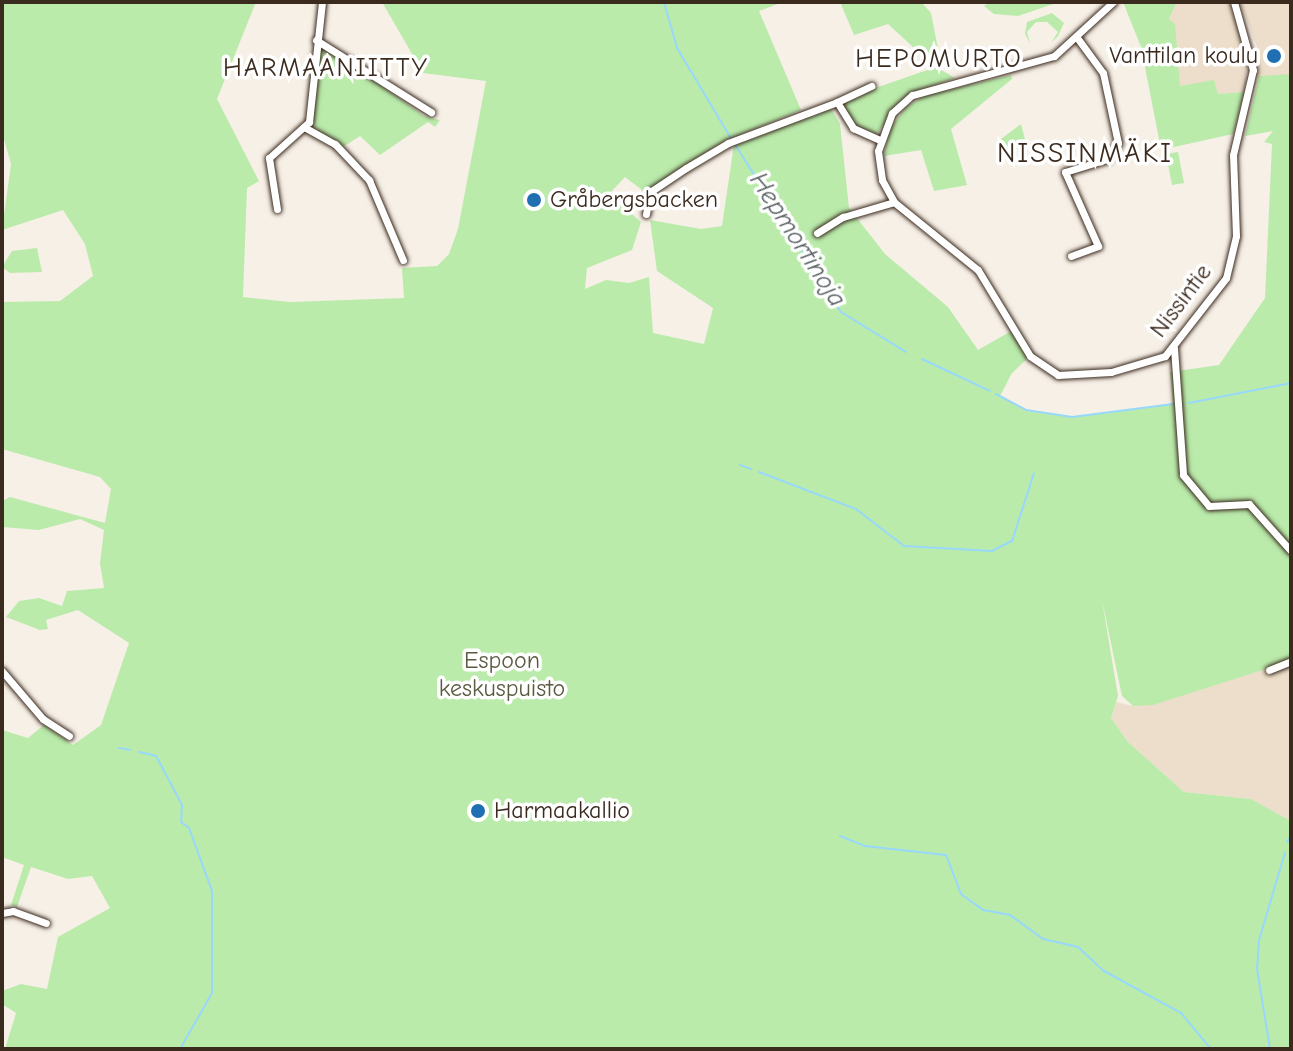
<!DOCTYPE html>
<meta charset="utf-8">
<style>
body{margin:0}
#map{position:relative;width:1293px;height:1051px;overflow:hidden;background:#f7f0e7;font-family:"Comic Neue",sans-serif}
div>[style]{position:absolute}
.built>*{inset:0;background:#eddecb}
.green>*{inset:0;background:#baebab}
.stream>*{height:2px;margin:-1px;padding:0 1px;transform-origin:1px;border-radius:1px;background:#98d8fa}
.roads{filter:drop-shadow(0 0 2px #3b2a1e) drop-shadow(0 0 2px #3b2a1e)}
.minor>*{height:7px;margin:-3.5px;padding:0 3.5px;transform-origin:3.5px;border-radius:3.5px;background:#fff}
.dots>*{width:22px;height:22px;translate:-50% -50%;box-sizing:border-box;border:4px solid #fff;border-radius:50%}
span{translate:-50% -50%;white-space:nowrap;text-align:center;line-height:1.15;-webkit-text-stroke:7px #fff;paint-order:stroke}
.poi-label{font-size:24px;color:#3b2a1e}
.right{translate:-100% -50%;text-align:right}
.left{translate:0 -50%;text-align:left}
.street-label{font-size:24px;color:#3b2a1e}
.park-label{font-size:24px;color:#5b5a41}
.neighbourhood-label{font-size:26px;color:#3b2a1e;letter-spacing:2px}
.water-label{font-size:26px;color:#575e60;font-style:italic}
.quarter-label{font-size:28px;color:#3b2a1e;letter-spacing:2px}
.frame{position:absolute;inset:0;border:4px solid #3b2a1e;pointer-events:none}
</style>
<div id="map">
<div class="built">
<div style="clip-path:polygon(1177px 2px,1229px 2px,1247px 55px,1245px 92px,1218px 94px,1214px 81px,1180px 86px,1169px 19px)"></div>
<div style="clip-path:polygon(1240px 2px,1291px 2px,1291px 114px,1258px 80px,1257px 47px)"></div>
<div style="clip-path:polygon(1291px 661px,1291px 821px,1251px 799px,1184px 792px,1128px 742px,1111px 718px,1116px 702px,1133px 706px)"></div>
</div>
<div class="green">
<div style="clip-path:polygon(2px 2px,256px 2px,217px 99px,259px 181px,247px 188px,243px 297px,290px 302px,404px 298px,402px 268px,437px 266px,449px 254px,458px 229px,486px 81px,423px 73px,382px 2px,783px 2px,759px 11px,801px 110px,725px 141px,646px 193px,625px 177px,609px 194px,641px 222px,632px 250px,587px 268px,585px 289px,606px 280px,629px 283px,649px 277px,653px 333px,704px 344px,713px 308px,657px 271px,650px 220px,701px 229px,722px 226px,734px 144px,830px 107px,840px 124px,849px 208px,885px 254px,948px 307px,978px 350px,1013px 330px,1028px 358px,1012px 373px,1000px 396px,1026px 410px,1072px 417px,1173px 404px,1170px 372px,1219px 365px,1265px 298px,1272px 144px,1264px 142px,1273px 131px,1245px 136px,1259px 76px,1291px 74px,1291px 661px,1153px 705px,1133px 706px,1122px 696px,1102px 600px,1118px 696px,1111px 718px,1128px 742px,1184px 792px,1251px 799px,1291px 821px,1291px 1049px,5px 1049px,16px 1013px,2px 1004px,2px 991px,21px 984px,47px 989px,58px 937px,110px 908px,92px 876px,68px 879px,31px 867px,17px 907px,11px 905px,24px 865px,2px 857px,2px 730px,28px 738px,44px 725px,73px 745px,101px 725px,129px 643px,78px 610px,46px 620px,48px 629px,40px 630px,6px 617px,19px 601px,39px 598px,62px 606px,67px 591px,104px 588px,100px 563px,104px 530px,80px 519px,39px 530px,2px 527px,2px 501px,10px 497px,105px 523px,111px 489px,100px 477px,2px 449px,2px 302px,60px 301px,93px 276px,85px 244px,63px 210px,2px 230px,11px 164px,2px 132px)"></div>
<div style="clip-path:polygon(840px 2px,921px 2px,931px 13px,939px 54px,926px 59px,888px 24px,854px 35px)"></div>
<div style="clip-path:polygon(979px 2px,984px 6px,990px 2px,1059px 2px,1018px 16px,994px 14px)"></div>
<div style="clip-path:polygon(1123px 2px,1177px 2px,1169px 19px,1175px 24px,1180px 86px,1214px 80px,1218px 94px,1245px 92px,1233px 134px,1174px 147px,1160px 144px,1141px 47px)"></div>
<div style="clip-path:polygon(1052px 13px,1064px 23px,1058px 36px,1051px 43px,1058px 32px,1047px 22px,1036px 22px,1027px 32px,1030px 43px,1025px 34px,1027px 22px)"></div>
<div style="clip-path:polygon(325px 46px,424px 116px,440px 120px,435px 127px,428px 122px,380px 155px,360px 136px,343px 147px,312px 126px,318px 52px)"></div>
<div style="clip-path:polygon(936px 67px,955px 78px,913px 92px,875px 135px,860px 130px,844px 110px,846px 100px,855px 95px)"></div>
<div style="clip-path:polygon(1011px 75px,1012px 79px,951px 129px,967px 185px,934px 191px,921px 150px,884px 156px,890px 129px,905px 108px,924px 96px)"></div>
<div style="clip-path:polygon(1021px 124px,1027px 147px,1009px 150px,1001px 139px)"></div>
<div style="clip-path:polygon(1178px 152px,1184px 183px,1172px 185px,1166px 154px)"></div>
<div style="clip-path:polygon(37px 248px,42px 272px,10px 273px,2px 267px,12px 251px)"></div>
</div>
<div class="stream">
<div style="left:664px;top:2px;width:48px;rotate:74.2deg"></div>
<div style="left:677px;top:48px;width:104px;rotate:59.2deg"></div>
<div style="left:736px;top:146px;width:196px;rotate:57.7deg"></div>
<div style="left:841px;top:312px;width:76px;rotate:31.6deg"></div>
<div style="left:922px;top:359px;width:75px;rotate:25.2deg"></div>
<div style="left:996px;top:394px;width:34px;rotate:28deg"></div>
<div style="left:1026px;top:410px;width:47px;rotate:8.7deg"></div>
<div style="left:1072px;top:417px;width:102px;rotate:-7.3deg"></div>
<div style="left:1189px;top:403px;width:104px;rotate:-11.1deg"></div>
<div style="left:740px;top:465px;width:12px;rotate:20deg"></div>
<div style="left:759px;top:472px;width:104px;rotate:20.9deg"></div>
<div style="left:856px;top:509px;width:61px;rotate:37.6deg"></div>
<div style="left:904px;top:546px;width:88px;rotate:3.3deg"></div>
<div style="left:992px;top:551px;width:22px;rotate:-27deg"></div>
<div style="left:1012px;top:541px;width:71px;rotate:-72.1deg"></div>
<div style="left:119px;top:748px;width:12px;rotate:9deg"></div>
<div style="left:139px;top:752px;width:17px;rotate:13deg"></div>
<div style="left:156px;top:756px;width:55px;rotate:62deg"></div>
<div style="left:182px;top:805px;width:17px;rotate:93deg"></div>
<div style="left:181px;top:822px;width:10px;rotate:37deg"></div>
<div style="left:189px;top:828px;width:67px;rotate:69.9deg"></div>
<div style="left:212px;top:891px;width:102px;rotate:90deg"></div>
<div style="left:212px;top:993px;width:64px;rotate:119.7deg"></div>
<div style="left:840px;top:836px;width:27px;rotate:22deg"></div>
<div style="left:865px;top:846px;width:81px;rotate:6.3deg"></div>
<div style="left:946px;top:855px;width:42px;rotate:69deg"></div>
<div style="left:961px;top:894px;width:27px;rotate:36deg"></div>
<div style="left:983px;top:910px;width:27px;rotate:10deg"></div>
<div style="left:1010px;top:915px;width:41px;rotate:36deg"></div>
<div style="left:1043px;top:939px;width:36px;rotate:13deg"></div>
<div style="left:1078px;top:947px;width:35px;rotate:43deg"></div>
<div style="left:1104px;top:971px;width:88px;rotate:28.6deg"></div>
<div style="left:1181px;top:1013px;width:47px;rotate:50.2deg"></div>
<div style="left:1287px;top:842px;width:7px;rotate:-56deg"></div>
<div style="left:1270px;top:1049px;width:81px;rotate:-99.2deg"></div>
<div style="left:1257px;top:969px;width:29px;rotate:-86deg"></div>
<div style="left:1259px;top:940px;width:91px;rotate:-73.4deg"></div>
</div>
<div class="roads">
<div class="minor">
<div style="left:1113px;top:2px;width:80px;rotate:137.5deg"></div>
<div style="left:1054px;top:56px;width:147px;rotate:164.6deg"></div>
<div style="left:912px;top:95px;width:27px;rotate:138deg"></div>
<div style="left:892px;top:113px;width:40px;rotate:110.2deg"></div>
<div style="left:878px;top:151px;width:29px;rotate:82deg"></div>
<div style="left:882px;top:180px;width:25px;rotate:61deg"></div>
<div style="left:894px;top:202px;width:108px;rotate:39deg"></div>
<div style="left:978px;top:270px;width:100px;rotate:58.8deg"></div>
<div style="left:1030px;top:356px;width:34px;rotate:34deg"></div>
<div style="left:1058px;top:375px;width:53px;rotate:-3.2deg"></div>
<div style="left:1111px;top:372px;width:56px;rotate:-16.5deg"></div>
<div style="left:1165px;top:356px;width:99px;rotate:-52deg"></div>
<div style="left:1226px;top:278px;width:43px;rotate:-76.6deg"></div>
<div style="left:1236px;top:236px;width:81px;rotate:-92.1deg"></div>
<div style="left:1233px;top:155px;width:87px;rotate:-76.8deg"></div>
<div style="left:1253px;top:70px;width:71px;rotate:-105.6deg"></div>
<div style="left:316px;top:40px;width:136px;rotate:32.1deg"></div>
<div style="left:837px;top:102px;width:38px;rotate:-25deg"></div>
<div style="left:304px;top:127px;width:35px;rotate:29deg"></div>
<div style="left:335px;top:144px;width:50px;rotate:46.6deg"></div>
<div style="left:369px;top:180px;width:87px;rotate:67deg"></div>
<div style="left:277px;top:209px;width:52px;rotate:-98.9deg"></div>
<div style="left:269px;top:158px;width:54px;rotate:-42deg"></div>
<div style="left:309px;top:122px;width:121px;rotate:-83.8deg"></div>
<div style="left:646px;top:214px;width:22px;rotate:-80deg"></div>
<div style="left:650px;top:192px;width:43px;rotate:-33.7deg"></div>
<div style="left:686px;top:168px;width:49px;rotate:-30.8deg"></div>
<div style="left:728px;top:143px;width:116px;rotate:-20.6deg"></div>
<div style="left:837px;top:102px;width:31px;rotate:58deg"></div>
<div style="left:853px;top:128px;width:30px;rotate:24deg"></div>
<div style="left:817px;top:233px;width:31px;rotate:-32deg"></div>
<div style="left:843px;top:217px;width:53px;rotate:-16.4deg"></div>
<div style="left:1071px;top:256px;width:29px;rotate:-20deg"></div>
<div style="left:1098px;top:246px;width:81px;rotate:-114deg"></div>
<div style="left:1065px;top:172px;width:44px;rotate:-17.2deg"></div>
<div style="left:1107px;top:159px;width:19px;rotate:-55deg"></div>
<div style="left:1118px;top:143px;width:72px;rotate:-102.1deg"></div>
<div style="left:1103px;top:73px;width:42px;rotate:-126.3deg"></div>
<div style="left:1174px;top:348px;width:127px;rotate:85.9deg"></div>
<div style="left:1183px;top:475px;width:40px;rotate:50deg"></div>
<div style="left:1209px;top:506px;width:40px;rotate:-2.9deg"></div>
<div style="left:1249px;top:504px;width:63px;rotate:48.2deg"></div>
<div style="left:1269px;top:670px;width:24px;rotate:-22deg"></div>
<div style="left:2px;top:671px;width:63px;rotate:49.5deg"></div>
<div style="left:43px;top:719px;width:31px;rotate:33deg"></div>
<div style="left:2px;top:913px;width:11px;rotate:-10deg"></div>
<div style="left:13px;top:911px;width:35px;rotate:20deg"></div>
</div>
</div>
<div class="dots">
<div style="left:1274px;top:56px;background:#1f6fb2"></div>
<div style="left:534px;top:200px;background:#1f6fb2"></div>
<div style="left:478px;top:811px;background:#1f6fb2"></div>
</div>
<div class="poi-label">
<span class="right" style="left:1258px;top:56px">Vanttilan koulu</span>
<span class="left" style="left:550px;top:200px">Gråbergsbacken</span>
<span class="left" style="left:494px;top:811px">Harmaakallio</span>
</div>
<div class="street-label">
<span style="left:1181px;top:301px;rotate:-53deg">Nissintie</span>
</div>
<div class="park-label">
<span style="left:502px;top:675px">Espoon<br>keskuspuisto</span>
</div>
<div class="neighbourhood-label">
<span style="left:939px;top:60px">HEPOMURTO</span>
<span style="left:326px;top:69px">HARMAANIITTY</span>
</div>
<div class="water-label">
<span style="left:797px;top:240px;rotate:57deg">Hepmortinoja</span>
</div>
<div class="quarter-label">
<span style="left:1085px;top:153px">NISSINMÄKI</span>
</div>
<div class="frame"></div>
</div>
